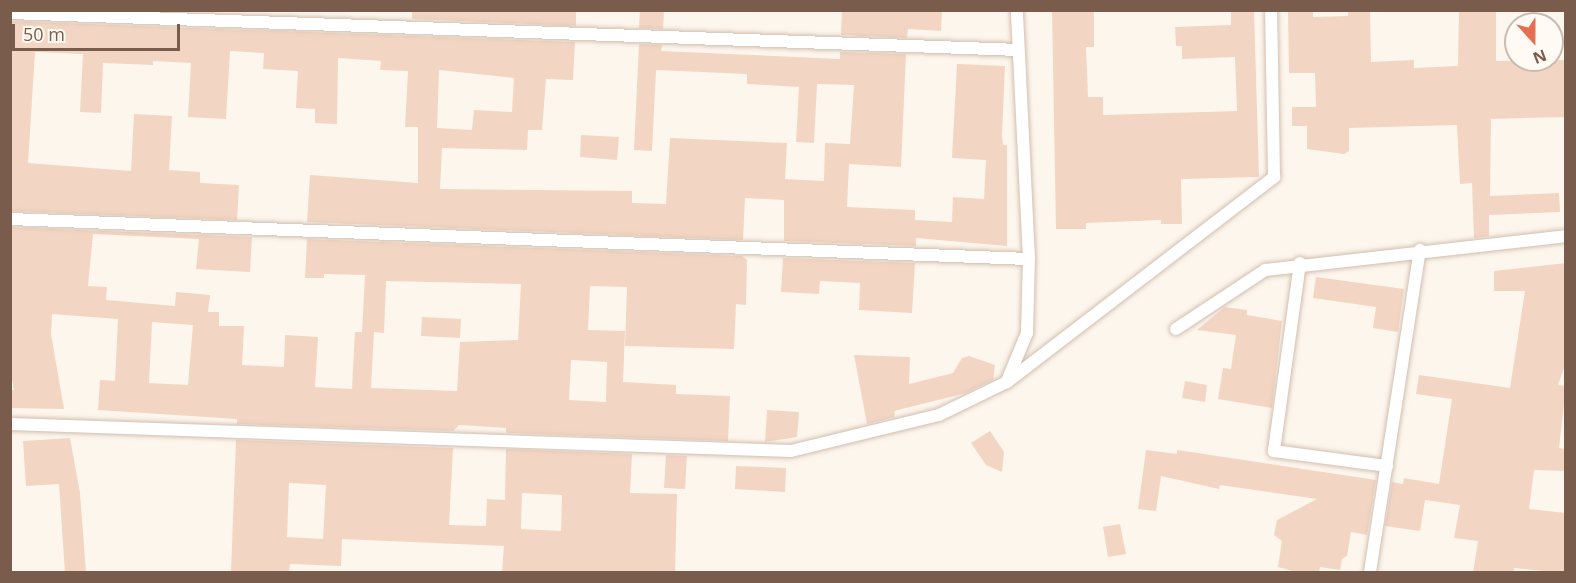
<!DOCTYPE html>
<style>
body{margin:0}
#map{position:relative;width:1576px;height:583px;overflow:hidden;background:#fdf6ec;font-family:"Open Sans",sans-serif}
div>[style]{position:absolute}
.building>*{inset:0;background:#f3d5c3}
.roads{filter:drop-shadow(0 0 2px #d1beb0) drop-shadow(0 0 2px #d1beb0)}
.service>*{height:12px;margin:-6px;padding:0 6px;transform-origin:6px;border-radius:6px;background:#fff}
span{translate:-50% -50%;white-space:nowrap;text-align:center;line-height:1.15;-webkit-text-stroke:4.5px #fffaf3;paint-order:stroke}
.frame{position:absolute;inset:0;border:12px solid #7a5c4d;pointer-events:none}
.north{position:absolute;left:1504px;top:12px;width:60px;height:60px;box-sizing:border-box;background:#fffaf3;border:2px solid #cabbb1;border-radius:50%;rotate:159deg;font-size:16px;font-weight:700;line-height:24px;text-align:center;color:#7a5c4d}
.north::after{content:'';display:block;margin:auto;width:21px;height:27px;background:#e76f51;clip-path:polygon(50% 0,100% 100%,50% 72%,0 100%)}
.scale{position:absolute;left:12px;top:24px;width:168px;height:27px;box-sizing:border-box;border:3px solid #7a5c4d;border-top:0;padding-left:8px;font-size:18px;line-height:21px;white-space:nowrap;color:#7a5c4d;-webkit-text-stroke:4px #fffaf3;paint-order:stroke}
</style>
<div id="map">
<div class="building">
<div style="clip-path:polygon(412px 10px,576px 10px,576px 26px,412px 19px)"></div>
<div style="clip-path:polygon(640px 10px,664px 10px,663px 29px,639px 28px)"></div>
<div style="clip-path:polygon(842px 10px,942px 10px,941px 31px,908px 29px,907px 38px,841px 35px)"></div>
<div style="clip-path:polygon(1052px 10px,1094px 10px,1094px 47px,1086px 47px,1088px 97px,1103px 97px,1103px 115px,1237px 111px,1235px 57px,1182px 59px,1182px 46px,1176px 46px,1175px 27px,1231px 25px,1231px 10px,1254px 10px,1259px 177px,1181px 179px,1182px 224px,1161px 224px,1161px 220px,1086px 223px,1086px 229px,1056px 229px)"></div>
<div style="clip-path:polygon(1288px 10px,1313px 10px,1313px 17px,1348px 16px,1348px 10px,1370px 10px,1371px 62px,1414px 60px,1414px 68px,1458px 66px,1459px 10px,1496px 10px,1496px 61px,1566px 60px,1566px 117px,1491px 119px,1490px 196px,1559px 193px,1560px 212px,1489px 215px,1489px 236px,1474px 238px,1472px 183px,1460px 184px,1457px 125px,1349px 128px,1349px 151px,1344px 154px,1307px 149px,1307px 126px,1292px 126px,1292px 107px,1316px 107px,1315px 73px,1289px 73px)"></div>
<div style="clip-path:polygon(evenodd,10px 21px,575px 42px,573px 80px,546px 79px,542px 130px,528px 130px,527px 150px,442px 148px,440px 189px,632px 191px,632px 203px,666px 204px,670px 138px,787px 143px,785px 179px,824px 181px,825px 143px,850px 144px,854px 85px,817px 84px,814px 143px,796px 142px,799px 87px,747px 84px,747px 74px,656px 70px,652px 151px,634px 150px,639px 44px,662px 45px,661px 51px,840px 59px,840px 52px,906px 54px,901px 167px,849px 164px,847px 207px,915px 210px,915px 220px,952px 222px,953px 197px,984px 199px,986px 160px,952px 158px,957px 64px,1005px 66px,1002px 135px,1003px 145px,1007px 145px,1007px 246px,916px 238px,916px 246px,784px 241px,784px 200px,745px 198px,743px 240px,307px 222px,310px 175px,418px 183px,418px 127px,405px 127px,408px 71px,380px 70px,381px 61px,338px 58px,337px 124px,315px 123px,315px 109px,296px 108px,298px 71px,263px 69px,264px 53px,230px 51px,226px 119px,188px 117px,191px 63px,153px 61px,153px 65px,103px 63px,101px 113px,80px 112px,83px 54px,35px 52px,28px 163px,131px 171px,134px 114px,172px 116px,169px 170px,200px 172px,200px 183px,239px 185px,237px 220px,10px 211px,10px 21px,439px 70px,514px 78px,512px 112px,474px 110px,472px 130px,437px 128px,439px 70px)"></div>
<div style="clip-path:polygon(581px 135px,619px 137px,617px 160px,580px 157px)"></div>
<div style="clip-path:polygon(evenodd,10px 227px,252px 237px,250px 272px,196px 269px,199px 239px,93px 234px,88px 286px,107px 287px,106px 300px,175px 306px,176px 292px,210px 295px,208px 312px,219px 312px,219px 326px,244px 326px,242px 365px,284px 367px,285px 335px,318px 337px,315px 387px,352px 389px,355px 332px,362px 332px,365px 275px,324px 274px,324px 278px,305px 278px,307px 239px,742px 256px,747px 260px,746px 305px,736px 304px,734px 349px,625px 346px,627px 287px,590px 286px,588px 330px,625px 331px,623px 382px,676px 385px,676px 394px,730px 396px,728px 441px,506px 433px,506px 428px,459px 425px,453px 431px,237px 424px,237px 419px,98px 410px,100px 380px,115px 381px,118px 319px,52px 314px,51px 334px,64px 409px,10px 408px,10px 390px,14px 390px,10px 368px,10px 227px,386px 281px,521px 284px,518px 340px,460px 342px,457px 391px,371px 388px,374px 332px,384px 333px,386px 281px,10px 227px,152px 322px,193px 325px,188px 385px,149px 383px,152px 322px,10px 227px,571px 360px,607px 362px,606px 402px,569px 400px,571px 360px)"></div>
<div style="clip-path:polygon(783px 258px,915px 263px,912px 313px,859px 310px,860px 283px,820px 281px,819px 294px,781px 292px)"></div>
<div style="clip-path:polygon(1566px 263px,1566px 362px,1558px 385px,1566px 386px,1559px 448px,1566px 449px,1566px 471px,1534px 470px,1529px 509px,1566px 513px,1564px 573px,1514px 568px,1513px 573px,1473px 573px,1478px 541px,1454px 538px,1460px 505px,1425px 500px,1420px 531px,1385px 526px,1392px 482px,1403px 484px,1404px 478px,1439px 484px,1452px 399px,1416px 394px,1419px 375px,1510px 388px,1525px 291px,1494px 291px,1494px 271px)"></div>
<div style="clip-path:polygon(1316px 277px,1404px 289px,1398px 332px,1373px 328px,1376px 307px,1313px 298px)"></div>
<div style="clip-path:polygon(1225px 307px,1247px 310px,1247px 315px,1282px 321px,1272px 408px,1218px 399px,1223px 368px,1231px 369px,1236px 335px,1197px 330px)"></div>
<div style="clip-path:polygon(422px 317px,461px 319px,460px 338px,421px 336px)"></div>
<div style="clip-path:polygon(854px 355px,910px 357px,909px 384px,953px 373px,962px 358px,969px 356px,995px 365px,993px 380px,966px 393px,894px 411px,895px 417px,867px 424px)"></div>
<div style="clip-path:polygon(1185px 381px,1207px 385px,1205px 402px,1182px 398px)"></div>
<div style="clip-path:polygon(767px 410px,799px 412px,797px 437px,765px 442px)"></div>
<div style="clip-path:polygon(990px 431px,1004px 452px,1002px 472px,986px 465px,971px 443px)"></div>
<div style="clip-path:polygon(70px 438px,80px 493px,86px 573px,65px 573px,59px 484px,26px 486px,23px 441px)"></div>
<div style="clip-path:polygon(evenodd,236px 440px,453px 448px,449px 525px,486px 526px,487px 499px,505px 500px,506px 449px,632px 454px,630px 493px,677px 494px,675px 573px,502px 573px,504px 546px,342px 539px,341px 566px,290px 564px,289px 573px,231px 572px,236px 440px,289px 483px,326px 485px,323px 539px,287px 537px,289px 483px,236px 440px,522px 493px,562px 495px,561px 531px,521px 529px,522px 493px)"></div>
<div style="clip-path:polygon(1146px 450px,1177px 454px,1177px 450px,1376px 480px,1367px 535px,1351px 532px,1347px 556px,1342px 559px,1340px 570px,1320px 567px,1319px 573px,1300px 573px,1278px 567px,1282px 541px,1274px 535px,1277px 520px,1317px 499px,1220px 485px,1219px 489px,1161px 476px,1156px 511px,1138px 509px)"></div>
<div style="clip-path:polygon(666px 455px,687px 456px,685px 489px,664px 488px)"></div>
<div style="clip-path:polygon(736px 466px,786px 468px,785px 492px,735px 489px)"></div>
<div style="clip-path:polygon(1120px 524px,1126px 554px,1108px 557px,1103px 527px)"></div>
</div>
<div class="roads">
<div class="service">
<div style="left:10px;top:13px;width:1009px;rotate:2.1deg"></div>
<div style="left:10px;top:219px;width:1020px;rotate:2.25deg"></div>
<div style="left:1300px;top:263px;width:190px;rotate:97.9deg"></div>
<div style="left:1274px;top:451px;width:114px;rotate:7.6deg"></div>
<div style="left:1176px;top:329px;width:107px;rotate:-33.5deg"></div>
<div style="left:1265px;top:270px;width:303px;rotate:-6.4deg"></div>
<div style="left:1007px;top:381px;width:52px;rotate:-67.4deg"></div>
<div style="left:1027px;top:333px;width:74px;rotate:-88.5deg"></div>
<div style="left:1029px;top:259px;width:249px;rotate:-92.8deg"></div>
<div style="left:10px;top:424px;width:781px;rotate:1.98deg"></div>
<div style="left:791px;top:451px;width:152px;rotate:-13.7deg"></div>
<div style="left:939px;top:415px;width:76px;rotate:-25.9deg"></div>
<div style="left:1007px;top:382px;width:337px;rotate:-37.5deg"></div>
<div style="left:1274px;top:177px;width:167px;rotate:-91deg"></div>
<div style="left:1370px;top:572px;width:326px;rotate:-81.2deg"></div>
</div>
</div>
<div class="frame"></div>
<div class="north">N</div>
<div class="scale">50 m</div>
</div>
